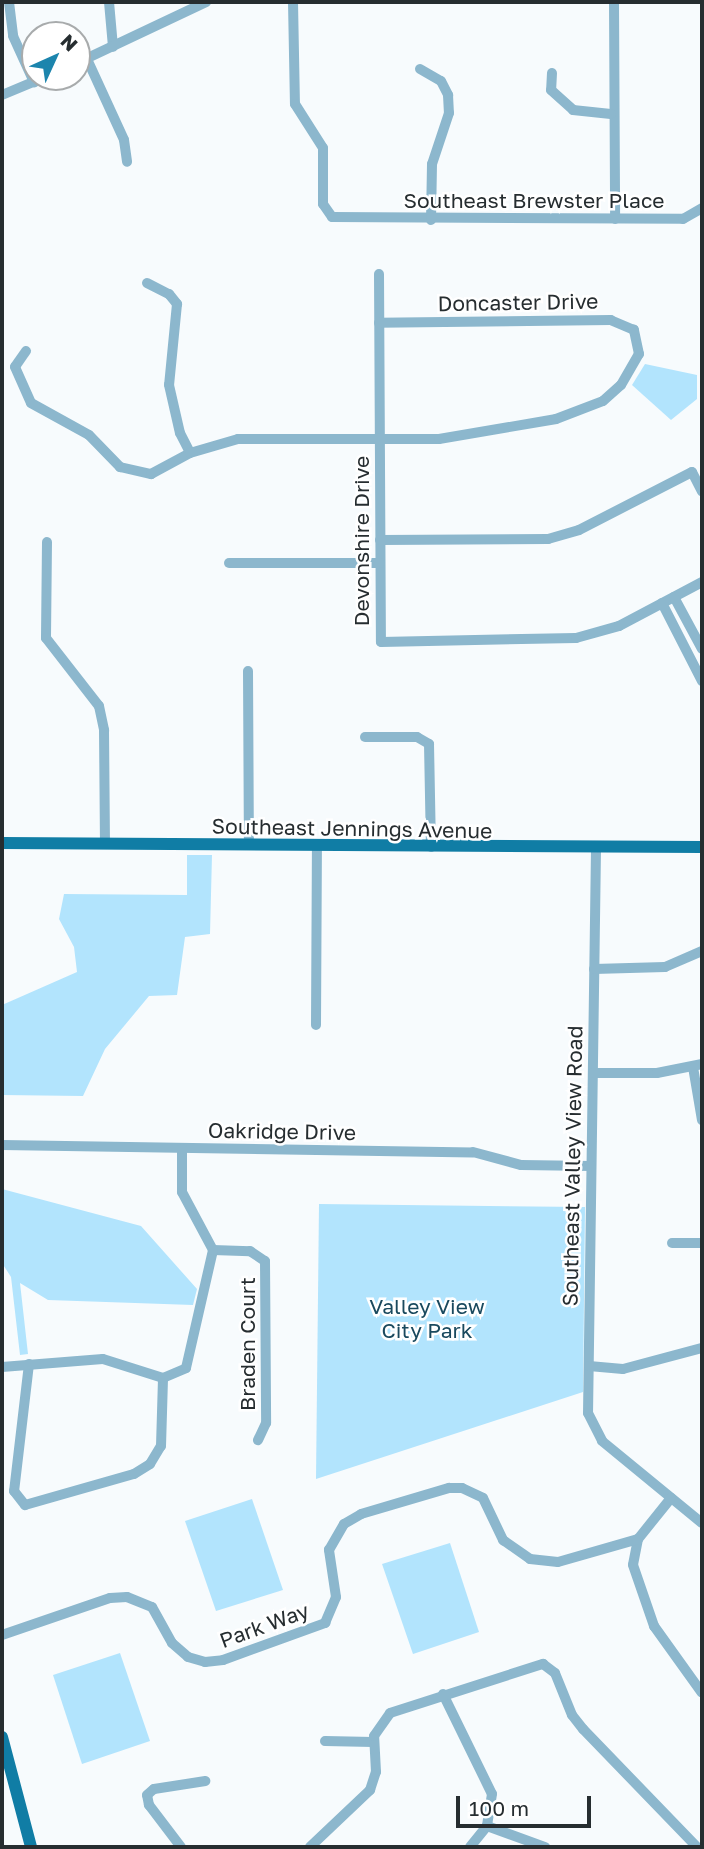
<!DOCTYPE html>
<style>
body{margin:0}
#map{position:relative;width:704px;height:1849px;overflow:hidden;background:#f7fbfd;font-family:"Golos Text",sans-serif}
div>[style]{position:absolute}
.green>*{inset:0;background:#b2e4fd}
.minor>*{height:10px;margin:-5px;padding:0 5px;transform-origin:5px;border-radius:5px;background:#8cb7cd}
.major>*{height:12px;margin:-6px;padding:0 6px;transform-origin:6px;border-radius:6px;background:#107da5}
span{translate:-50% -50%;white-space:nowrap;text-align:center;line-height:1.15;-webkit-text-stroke:5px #fff;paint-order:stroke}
.street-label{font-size:21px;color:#262d30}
.park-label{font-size:21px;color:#19495e}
.frame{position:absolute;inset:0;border:4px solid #262d30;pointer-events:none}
.north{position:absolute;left:21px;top:21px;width:70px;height:70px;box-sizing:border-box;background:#fff;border:2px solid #a8abac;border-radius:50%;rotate:45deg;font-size:19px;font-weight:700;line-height:28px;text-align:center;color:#262d30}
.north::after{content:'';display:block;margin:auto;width:24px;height:32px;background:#1c85ad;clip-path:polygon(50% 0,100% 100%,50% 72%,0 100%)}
.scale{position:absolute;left:456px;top:1796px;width:135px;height:32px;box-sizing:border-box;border:4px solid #262d30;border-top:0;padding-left:9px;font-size:21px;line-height:24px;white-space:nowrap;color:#262d30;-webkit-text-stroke:5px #fff;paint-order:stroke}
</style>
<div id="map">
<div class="green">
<div style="clip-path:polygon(645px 364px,697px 375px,697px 399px,671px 420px,632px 385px)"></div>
<div style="clip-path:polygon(187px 855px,212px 855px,210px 934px,185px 937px,177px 995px,149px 996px,105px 1049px,83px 1096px,2px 1095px,2px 1005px,77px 972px,74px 947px,59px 919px,64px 894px,187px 895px)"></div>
<div style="clip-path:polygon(2px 1189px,141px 1226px,197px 1289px,193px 1305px,48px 1300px,20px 1283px,28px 1354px,20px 1355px,11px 1277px,2px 1263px)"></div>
<div style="clip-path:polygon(319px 1204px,585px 1207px,583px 1392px,316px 1479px)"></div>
<div style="clip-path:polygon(252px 1499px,283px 1590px,216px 1611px,185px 1521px)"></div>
<div style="clip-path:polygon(450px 1543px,479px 1632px,413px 1654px,382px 1564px)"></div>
<div style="clip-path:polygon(120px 1653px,150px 1741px,82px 1764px,53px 1675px)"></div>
</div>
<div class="minor">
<div style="left:9px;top:2px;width:34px;rotate:83deg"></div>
<div style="left:13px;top:36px;width:51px;rotate:65.5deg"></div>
<div style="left:109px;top:2px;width:45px;rotate:84.9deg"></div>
<div style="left:293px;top:2px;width:102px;rotate:88.9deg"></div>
<div style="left:295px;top:104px;width:52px;rotate:57.5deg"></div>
<div style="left:323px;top:148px;width:56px;rotate:90deg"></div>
<div style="left:323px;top:204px;width:16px;rotate:55deg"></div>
<div style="left:332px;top:217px;width:351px;rotate:0.3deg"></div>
<div style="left:683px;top:219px;width:22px;rotate:-30deg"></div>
<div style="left:614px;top:2px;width:217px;rotate:89.7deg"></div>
<div style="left:87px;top:59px;width:89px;rotate:65.4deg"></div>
<div style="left:124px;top:140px;width:22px;rotate:82deg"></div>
<div style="left:77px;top:63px;width:143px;rotate:-25.3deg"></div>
<div style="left:420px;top:69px;width:24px;rotate:30deg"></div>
<div style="left:441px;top:81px;width:16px;rotate:63deg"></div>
<div style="left:448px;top:95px;width:18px;rotate:87deg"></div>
<div style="left:449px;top:113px;width:54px;rotate:108.4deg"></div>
<div style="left:432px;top:164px;width:56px;rotate:91deg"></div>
<div style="left:552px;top:73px;width:17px;rotate:93deg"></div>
<div style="left:551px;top:90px;width:30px;rotate:42deg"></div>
<div style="left:573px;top:110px;width:38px;rotate:6deg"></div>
<div style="left:2px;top:95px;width:47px;rotate:-22.7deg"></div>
<div style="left:379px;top:274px;width:368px;rotate:89.7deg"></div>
<div style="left:381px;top:642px;width:195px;rotate:-1.2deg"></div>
<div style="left:576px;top:638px;width:45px;rotate:-15.6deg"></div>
<div style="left:619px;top:626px;width:94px;rotate:-27.9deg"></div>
<div style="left:147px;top:283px;width:25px;rotate:27deg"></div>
<div style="left:169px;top:294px;width:13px;rotate:51deg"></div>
<div style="left:177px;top:304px;width:81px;rotate:95.6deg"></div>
<div style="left:169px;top:385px;width:49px;rotate:77.1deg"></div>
<div style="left:180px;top:433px;width:22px;rotate:63deg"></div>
<div style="left:26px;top:351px;width:19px;rotate:125deg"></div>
<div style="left:15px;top:367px;width:39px;rotate:66deg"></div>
<div style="left:31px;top:403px;width:66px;rotate:28.9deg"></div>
<div style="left:89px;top:435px;width:45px;rotate:45.9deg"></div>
<div style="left:120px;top:467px;width:32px;rotate:13deg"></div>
<div style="left:151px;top:474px;width:44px;rotate:-28.3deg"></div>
<div style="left:190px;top:453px;width:50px;rotate:-16.3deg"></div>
<div style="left:238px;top:439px;width:201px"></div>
<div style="left:439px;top:439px;width:119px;rotate:-9.7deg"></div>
<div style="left:556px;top:419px;width:50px;rotate:-21deg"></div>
<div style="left:603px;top:401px;width:24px;rotate:-42deg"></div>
<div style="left:621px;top:385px;width:36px;rotate:-60deg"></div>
<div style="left:639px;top:354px;width:25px;rotate:-102deg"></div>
<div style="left:634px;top:330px;width:25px;rotate:-157deg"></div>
<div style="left:611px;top:320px;width:232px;rotate:179.3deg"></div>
<div style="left:380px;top:540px;width:168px;rotate:-0.3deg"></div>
<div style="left:548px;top:539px;width:32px;rotate:-16deg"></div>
<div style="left:579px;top:530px;width:127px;rotate:-27.2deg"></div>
<div style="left:692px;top:472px;width:22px;rotate:63deg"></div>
<div style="left:47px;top:542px;width:96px;rotate:90.6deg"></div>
<div style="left:46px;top:638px;width:86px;rotate:52.1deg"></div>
<div style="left:99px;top:706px;width:25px;rotate:78deg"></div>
<div style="left:104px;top:730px;width:114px;rotate:89.5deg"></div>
<div style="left:229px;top:563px;width:151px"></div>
<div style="left:674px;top:597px;width:59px;rotate:61.7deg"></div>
<div style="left:662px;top:603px;width:88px;rotate:62.9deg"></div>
<div style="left:248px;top:671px;width:174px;rotate:89.7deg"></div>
<div style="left:365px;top:737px;width:52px"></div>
<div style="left:417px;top:737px;width:14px;rotate:30deg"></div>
<div style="left:429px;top:744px;width:103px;rotate:88.9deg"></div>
<div style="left:596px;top:849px;width:564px;rotate:90.81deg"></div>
<div style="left:588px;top:1413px;width:31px;rotate:63deg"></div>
<div style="left:602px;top:1441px;width:129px;rotate:39.4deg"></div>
<div style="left:594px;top:969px;width:71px;rotate:-1.6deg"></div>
<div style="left:665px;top:967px;width:40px;rotate:-23.4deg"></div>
<div style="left:316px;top:1025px;width:179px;rotate:-89.7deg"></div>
<div style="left:693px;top:1067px;width:54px;rotate:80.4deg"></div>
<div style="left:593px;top:1073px;width:64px"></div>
<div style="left:657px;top:1073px;width:46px;rotate:-11.3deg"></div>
<div style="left:2px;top:1145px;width:471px;rotate:0.9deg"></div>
<div style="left:473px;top:1152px;width:50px;rotate:15.2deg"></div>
<div style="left:521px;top:1165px;width:70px;rotate:0.8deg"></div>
<div style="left:672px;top:1243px;width:30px"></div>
<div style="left:213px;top:1250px;width:37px;rotate:2deg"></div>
<div style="left:250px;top:1251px;width:18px;rotate:34deg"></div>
<div style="left:265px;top:1261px;width:162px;rotate:89.6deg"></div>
<div style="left:266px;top:1423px;width:19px;rotate:115deg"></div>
<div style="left:29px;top:1364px;width:128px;rotate:96.7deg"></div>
<div style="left:14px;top:1491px;width:18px;rotate:52deg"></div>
<div style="left:25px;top:1505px;width:113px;rotate:-15.9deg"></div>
<div style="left:134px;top:1474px;width:19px;rotate:-32deg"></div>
<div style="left:150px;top:1464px;width:21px;rotate:-59deg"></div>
<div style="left:161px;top:1446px;width:68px;rotate:-88.3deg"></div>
<div style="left:589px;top:1366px;width:34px;rotate:5deg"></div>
<div style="left:623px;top:1369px;width:82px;rotate:-14.9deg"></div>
<div style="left:2px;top:1367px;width:101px;rotate:-4.5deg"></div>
<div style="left:103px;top:1359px;width:63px;rotate:17.6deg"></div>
<div style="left:163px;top:1378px;width:25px;rotate:-23deg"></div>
<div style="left:186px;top:1368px;width:121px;rotate:-77.1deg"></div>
<div style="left:213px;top:1250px;width:66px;rotate:-118.1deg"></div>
<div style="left:182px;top:1192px;width:43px;rotate:-90deg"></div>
<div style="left:671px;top:1498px;width:53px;rotate:128.8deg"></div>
<div style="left:638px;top:1539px;width:26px;rotate:101deg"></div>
<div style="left:633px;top:1565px;width:65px;rotate:71deg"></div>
<div style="left:654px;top:1626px;width:82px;rotate:54.4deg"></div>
<div style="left:2px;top:1635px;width:114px;rotate:-18.9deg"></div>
<div style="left:110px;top:1598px;width:17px;rotate:-3deg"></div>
<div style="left:127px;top:1597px;width:27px;rotate:22deg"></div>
<div style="left:152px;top:1607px;width:41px;rotate:60.9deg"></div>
<div style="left:172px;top:1643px;width:21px;rotate:41deg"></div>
<div style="left:188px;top:1657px;width:18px;rotate:16deg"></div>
<div style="left:205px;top:1662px;width:18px;rotate:-6deg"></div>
<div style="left:223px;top:1660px;width:109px;rotate:-19.9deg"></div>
<div style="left:325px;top:1623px;width:28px;rotate:-67deg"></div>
<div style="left:336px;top:1597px;width:48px;rotate:-98.5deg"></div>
<div style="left:329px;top:1550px;width:30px;rotate:-60deg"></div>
<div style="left:344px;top:1524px;width:20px;rotate:-30deg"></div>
<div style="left:361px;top:1514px;width:92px;rotate:-16.5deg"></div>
<div style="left:449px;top:1488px;width:13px"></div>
<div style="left:462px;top:1488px;width:23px;rotate:25deg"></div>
<div style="left:483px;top:1498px;width:47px;rotate:64.5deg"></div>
<div style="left:503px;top:1540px;width:33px;rotate:35deg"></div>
<div style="left:530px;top:1559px;width:28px;rotate:6deg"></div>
<div style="left:558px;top:1562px;width:83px;rotate:-16deg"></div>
<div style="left:443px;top:1694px;width:111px;rotate:63.9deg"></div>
<div style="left:492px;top:1794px;width:32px;rotate:99deg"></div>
<div style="left:487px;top:1826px;width:27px;rotate:129deg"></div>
<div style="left:325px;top:1741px;width:48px;rotate:1.2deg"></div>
<div style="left:487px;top:1826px;width:62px;rotate:19.9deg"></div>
<div style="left:181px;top:1847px;width:53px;rotate:-127.3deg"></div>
<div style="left:149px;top:1805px;width:10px;rotate:-101deg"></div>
<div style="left:147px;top:1795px;width:9px;rotate:-41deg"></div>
<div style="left:154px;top:1789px;width:52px;rotate:-8.9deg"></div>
<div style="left:310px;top:1847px;width:83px;rotate:-43.5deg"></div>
<div style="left:370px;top:1790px;width:19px;rotate:-72deg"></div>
<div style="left:376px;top:1772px;width:36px;rotate:-93deg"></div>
<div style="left:374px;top:1736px;width:28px;rotate:-55deg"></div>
<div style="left:390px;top:1713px;width:161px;rotate:-17.8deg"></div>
<div style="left:543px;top:1664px;width:15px;rotate:37deg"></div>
<div style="left:555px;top:1673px;width:45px;rotate:68deg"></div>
<div style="left:572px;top:1715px;width:18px;rotate:52deg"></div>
<div style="left:583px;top:1729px;width:164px;rotate:46deg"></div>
</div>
<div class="major">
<div style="left:2px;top:843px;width:700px;rotate:0.33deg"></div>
<div style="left:2px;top:1737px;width:114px;rotate:75.2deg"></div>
</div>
<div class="street-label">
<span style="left:534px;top:200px">Southeast Brewster Place</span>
<span style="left:518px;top:302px;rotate:-1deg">Doncaster Drive</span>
<span style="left:361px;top:541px;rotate:-90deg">Devonshire Drive</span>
<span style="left:352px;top:828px;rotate:1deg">Southeast Jennings Avenue</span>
<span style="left:282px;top:1131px;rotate:1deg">Oakridge Drive</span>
<span style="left:572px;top:1166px;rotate:-89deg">Southeast Valley View Road</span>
<span style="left:247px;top:1344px;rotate:-90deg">Braden Court</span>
<span style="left:264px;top:1625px;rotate:-20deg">Park Way</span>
</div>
<div class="park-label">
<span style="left:427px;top:1318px">Valley View<br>City Park</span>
</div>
<div class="frame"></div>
<div class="north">N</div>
<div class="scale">100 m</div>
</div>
